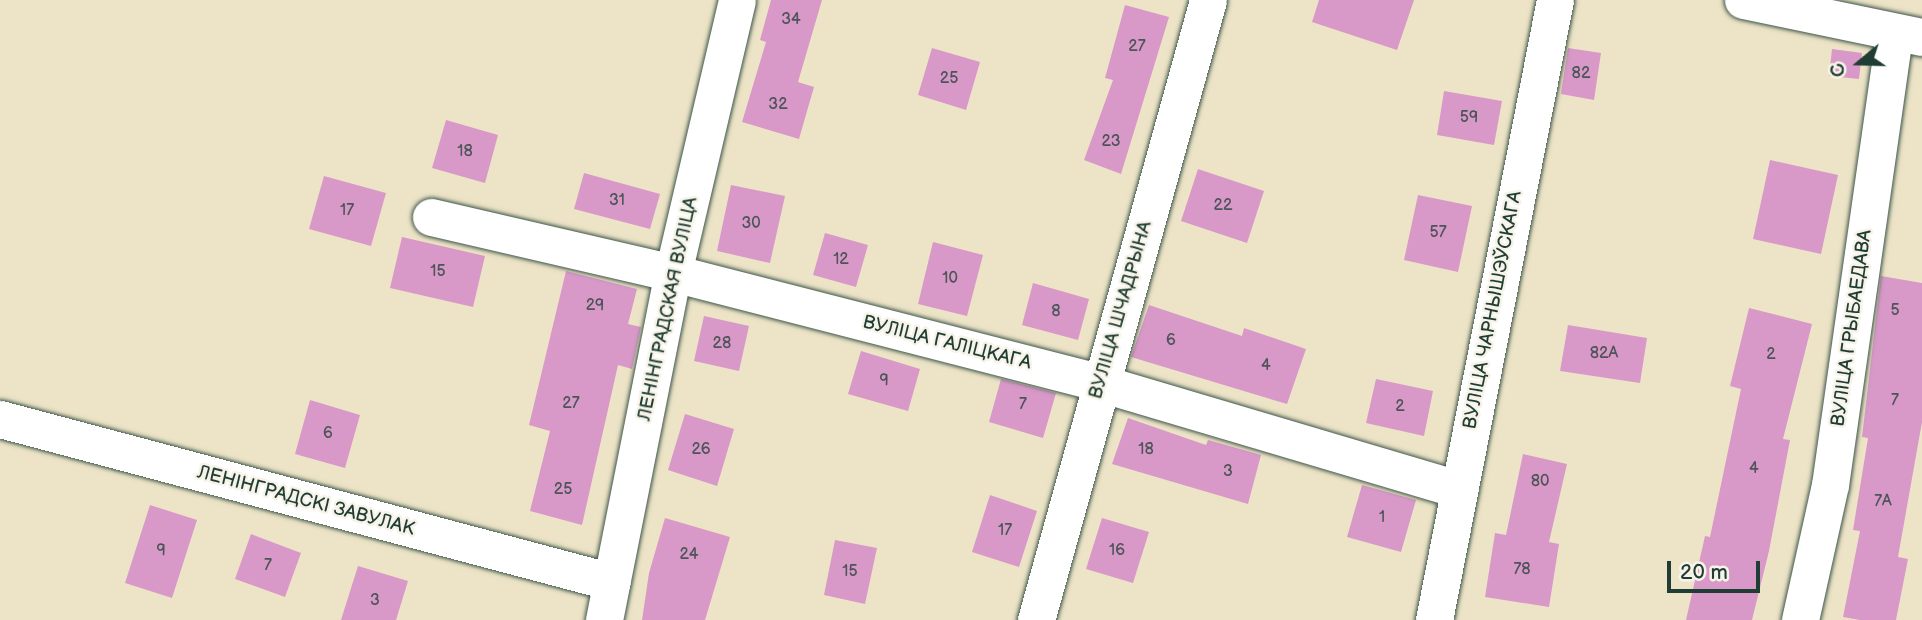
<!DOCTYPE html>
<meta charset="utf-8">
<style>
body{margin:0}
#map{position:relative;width:1922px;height:620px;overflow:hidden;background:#ede4c7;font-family:"Balsamiq Sans",sans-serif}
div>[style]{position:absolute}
.building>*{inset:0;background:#d899c8}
.roads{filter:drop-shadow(0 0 2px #3e564a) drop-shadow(0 0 2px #3e564a)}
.street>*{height:37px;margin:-18.5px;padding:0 18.5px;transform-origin:18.5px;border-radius:18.5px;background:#fff}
span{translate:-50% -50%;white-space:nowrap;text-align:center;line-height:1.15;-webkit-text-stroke:5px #f7f3e8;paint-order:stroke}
.number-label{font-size:16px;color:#4d5459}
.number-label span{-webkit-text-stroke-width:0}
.street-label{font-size:19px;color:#1f3d34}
.north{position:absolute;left:1824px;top:28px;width:70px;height:70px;-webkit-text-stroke:5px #f7f3e8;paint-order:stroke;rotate:251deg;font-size:19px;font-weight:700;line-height:28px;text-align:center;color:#1f3d34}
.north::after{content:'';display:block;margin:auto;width:24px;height:32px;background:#1f3d34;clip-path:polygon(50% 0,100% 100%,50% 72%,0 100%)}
.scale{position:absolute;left:1667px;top:561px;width:93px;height:32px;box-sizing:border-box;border:4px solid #1f3d34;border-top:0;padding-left:9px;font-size:21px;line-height:24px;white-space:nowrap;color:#1f3d34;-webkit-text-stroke:5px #f7f3e8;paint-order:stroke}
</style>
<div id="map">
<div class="building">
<div style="clip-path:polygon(771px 0,822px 0,798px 82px,814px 87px,799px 139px,742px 122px,766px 42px,760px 40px)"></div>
<div style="clip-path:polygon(1319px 0,1414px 0,1397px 50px,1312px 22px)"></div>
<div style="clip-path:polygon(1125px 5px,1169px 17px,1121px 174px,1084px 160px,1113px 80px,1105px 78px)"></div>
<div style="clip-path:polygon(932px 48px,980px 62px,966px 110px,918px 95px)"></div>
<div style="clip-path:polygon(1568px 48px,1601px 53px,1594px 100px,1561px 94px)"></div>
<div style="clip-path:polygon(1832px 49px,1862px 53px,1859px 79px,1829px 76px)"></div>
<div style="clip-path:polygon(1444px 91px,1502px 101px,1494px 145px,1437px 135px)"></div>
<div style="clip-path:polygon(446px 120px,498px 135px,485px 183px,432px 168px)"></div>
<div style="clip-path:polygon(1770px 160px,1838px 175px,1821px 254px,1753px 239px)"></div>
<div style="clip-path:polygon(1198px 169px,1264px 191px,1247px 243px,1181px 221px)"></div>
<div style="clip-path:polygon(584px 173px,660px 194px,650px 229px,574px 209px)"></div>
<div style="clip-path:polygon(324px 176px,386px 193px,371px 246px,309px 229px)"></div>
<div style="clip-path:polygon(731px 185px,785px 196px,770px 263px,717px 251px)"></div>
<div style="clip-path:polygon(1418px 195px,1472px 206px,1458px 272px,1404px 260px)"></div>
<div style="clip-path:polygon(825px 233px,868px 245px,856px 287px,813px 275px)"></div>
<div style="clip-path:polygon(402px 237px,485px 256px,473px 307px,390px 288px)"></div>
<div style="clip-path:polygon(933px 242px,983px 255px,967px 316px,918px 304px)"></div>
<div style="clip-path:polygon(566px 271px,637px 289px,628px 324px,641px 327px,632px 369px,618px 365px,582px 525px,530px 511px,550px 431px,529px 425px)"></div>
<div style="clip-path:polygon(1881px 276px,1922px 283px,1922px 422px,1898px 557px,1908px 559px,1896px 620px,1860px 620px,1843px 617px,1860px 531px,1853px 530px,1868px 438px,1862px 437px)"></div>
<div style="clip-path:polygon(1033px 283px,1089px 299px,1078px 340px,1022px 325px)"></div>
<div style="clip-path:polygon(1149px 305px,1242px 336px,1244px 328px,1306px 349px,1287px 404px,1131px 357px)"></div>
<div style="clip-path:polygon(1749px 308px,1812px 324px,1783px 439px,1790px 440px,1769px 551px,1752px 620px,1686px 620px,1705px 536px,1710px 537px,1741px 389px,1730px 386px)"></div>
<div style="clip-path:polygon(704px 316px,749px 326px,739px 371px,694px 361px)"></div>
<div style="clip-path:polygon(1568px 325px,1647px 338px,1640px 383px,1560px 371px)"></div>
<div style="clip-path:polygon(861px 351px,920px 369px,908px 411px,848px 394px)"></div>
<div style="clip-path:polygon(1001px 379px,1056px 393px,1043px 438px,989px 422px)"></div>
<div style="clip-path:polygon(1376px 379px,1433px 391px,1424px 436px,1366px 423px)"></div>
<div style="clip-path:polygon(310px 400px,360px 415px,345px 468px,295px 454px)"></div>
<div style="clip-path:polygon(685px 414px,734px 429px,717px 486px,668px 470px)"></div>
<div style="clip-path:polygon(1128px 418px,1206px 445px,1208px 440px,1261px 455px,1248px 504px,1112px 464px)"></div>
<div style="clip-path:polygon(1523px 454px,1567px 464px,1549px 542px,1559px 544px,1549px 607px,1485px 597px,1495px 533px,1506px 535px)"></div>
<div style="clip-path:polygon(1362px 485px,1416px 500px,1401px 552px,1347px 537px)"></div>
<div style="clip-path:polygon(990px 495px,1037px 511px,1019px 567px,972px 552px)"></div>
<div style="clip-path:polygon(150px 505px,197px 520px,172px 598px,125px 583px)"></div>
<div style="clip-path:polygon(665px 518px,730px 537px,705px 620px,642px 620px,649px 573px)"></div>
<div style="clip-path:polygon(1102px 518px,1149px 532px,1133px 583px,1086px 569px)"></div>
<div style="clip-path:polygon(251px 534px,301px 553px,285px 597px,235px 579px)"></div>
<div style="clip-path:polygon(835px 540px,877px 548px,865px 604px,824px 595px)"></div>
<div style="clip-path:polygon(358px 566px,408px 581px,396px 620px,341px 620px)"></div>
</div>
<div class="roads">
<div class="street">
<div style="left:1743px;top:0;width:183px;rotate:11.7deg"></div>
<div style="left:431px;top:217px;width:248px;rotate:13deg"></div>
<div style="left:673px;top:273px;width:441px;rotate:14.4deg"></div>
<div style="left:1100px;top:383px;width:372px;rotate:16.5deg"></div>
<div style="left:0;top:419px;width:633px;rotate:14.91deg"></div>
<div style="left:604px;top:620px;width:354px;rotate:-78.8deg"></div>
<div style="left:673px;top:273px;width:280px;rotate:-76.8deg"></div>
<div style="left:1036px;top:620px;width:643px;rotate:-74.49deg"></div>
<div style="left:1434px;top:620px;width:632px;rotate:-78.96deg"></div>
<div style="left:1800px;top:620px;width:138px;rotate:-77.5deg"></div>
<div style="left:1830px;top:485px;width:457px;rotate:-81.9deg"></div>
</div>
</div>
<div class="number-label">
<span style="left:791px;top:20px">34</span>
<span style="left:1137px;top:47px">27</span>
<span style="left:1581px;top:74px">82</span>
<span style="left:949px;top:79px">25</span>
<span style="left:778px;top:105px">32</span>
<span style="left:1469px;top:118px">59</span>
<span style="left:1111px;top:142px">23</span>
<span style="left:465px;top:152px">18</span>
<span style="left:617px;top:201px">31</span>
<span style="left:1223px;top:206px">22</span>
<span style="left:347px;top:211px">17</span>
<span style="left:751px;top:224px">30</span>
<span style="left:1438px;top:233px">57</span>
<span style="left:841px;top:260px">12</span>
<span style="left:438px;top:272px">15</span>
<span style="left:950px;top:279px">10</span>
<span style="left:595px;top:306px">29</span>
<span style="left:1895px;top:311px">5</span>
<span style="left:1056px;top:312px">8</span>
<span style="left:1171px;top:341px">6</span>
<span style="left:722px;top:344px">28</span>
<span style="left:1604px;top:354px">82А</span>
<span style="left:1771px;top:355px">2</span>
<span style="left:1266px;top:366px">4</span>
<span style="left:884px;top:381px">9</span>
<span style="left:1895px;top:401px">7</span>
<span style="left:571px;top:404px">27</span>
<span style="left:1023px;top:405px">7</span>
<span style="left:1400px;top:407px">2</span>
<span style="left:328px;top:434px">6</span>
<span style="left:701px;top:450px">26</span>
<span style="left:1146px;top:450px">18</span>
<span style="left:1754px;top:469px">4</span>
<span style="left:1228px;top:472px">3</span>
<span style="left:1540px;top:482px">80</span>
<span style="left:563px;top:490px">25</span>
<span style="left:1883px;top:502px">7А</span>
<span style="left:1382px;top:518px">1</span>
<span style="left:1005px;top:531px">17</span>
<span style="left:161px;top:551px">9</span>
<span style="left:1117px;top:551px">16</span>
<span style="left:689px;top:555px">24</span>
<span style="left:268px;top:566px">7</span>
<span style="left:1522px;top:570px">78</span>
<span style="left:850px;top:572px">15</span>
<span style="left:375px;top:601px">3</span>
</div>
<div class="street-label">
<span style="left:668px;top:309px;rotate:-78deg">ЛЕНІНГРАДСКАЯ ВУЛІЦА</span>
<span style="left:1121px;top:310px;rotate:-74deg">ВУЛІЦА ШЧАДРЫНА</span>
<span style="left:1493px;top:310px;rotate:-79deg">ВУЛІЦА ЧАРНЫШЭЎСКАГА</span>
<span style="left:1852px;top:328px;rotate:-82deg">ВУЛІЦА ГРЫБАЕДАВА</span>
<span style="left:947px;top:343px;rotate:14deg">ВУЛІЦА ГАЛІЦКАГА</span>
<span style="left:306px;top:501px;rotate:15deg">ЛЕНІНГРАДСКІ ЗАВУЛАК</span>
</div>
<div class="north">С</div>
<div class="scale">20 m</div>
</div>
